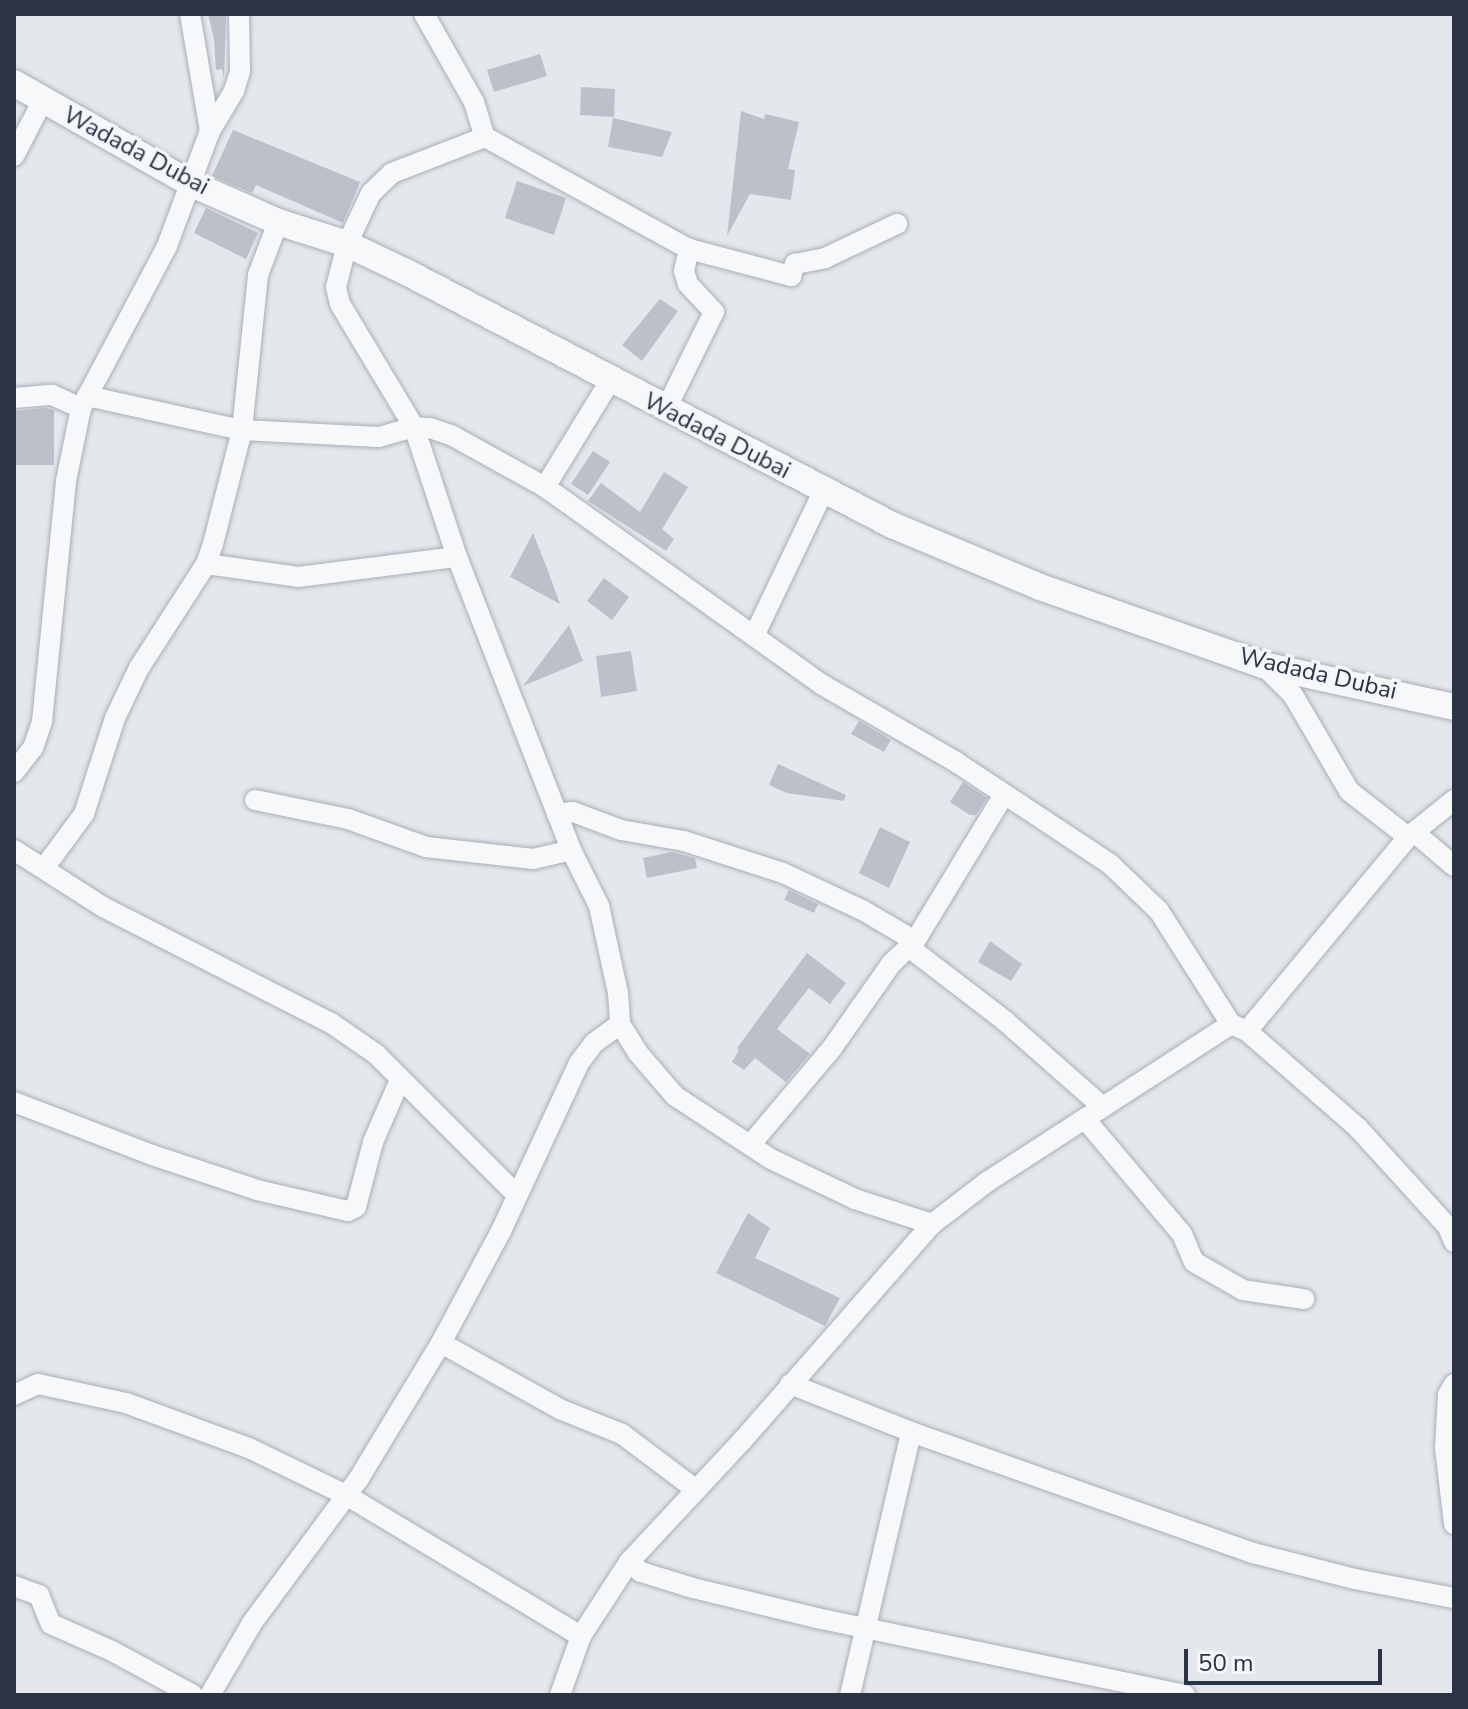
<!DOCTYPE html>
<style>
body{margin:0}
#map{position:relative;width:1468px;height:1709px;overflow:hidden;background:#e4e7ec;font-family:"Nunito Sans",sans-serif}
div>[style]{position:absolute}
.building>*{inset:0;background:#bbc0ca}
.roads{filter:drop-shadow(0 0 2px #a9aeb7) drop-shadow(0 0 2px #a9aeb7)}
.minor>*{height:20px;margin:-10px;padding:0 10px;transform-origin:10px;border-radius:10px;background:#f7f8fa}
.tertiary>*{height:26px;margin:-13px;padding:0 13px;transform-origin:13px;border-radius:13px;background:#f7f8fa}
span{translate:-50% -50%;white-space:nowrap;text-align:center;line-height:1.15;-webkit-text-stroke:7px #f4f6f9;paint-order:stroke}
.street-label{font-size:24px;color:#2b3445}
.frame{position:absolute;inset:0;border:16px solid #2b3445;pointer-events:none}
.scale{position:absolute;left:1184px;top:1649px;width:198px;height:36px;box-sizing:border-box;border:4px solid #2b3445;border-top:0;padding-left:10px;font-size:24px;line-height:28px;white-space:nowrap;color:#2b3445;-webkit-text-stroke:6px #f4f6f9;paint-order:stroke}
</style>
<div id="map">
<div class="building">
<div style="clip-path:polygon(208px 14px,226px 14px,224px 78px,222px 69px,216px 70px,214px 39px)"></div>
<div style="clip-path:polygon(540px 54px,547px 76px,494px 92px,487px 70px)"></div>
<div style="clip-path:polygon(581px 87px,615px 89px,614px 117px,580px 115px)"></div>
<div style="clip-path:polygon(741px 111px,764px 119px,765px 114px,799px 122px,788px 169px,795px 170px,791px 200px,750px 194px,727px 236px)"></div>
<div style="clip-path:polygon(613px 118px,672px 132px,662px 157px,608px 147px)"></div>
<div style="clip-path:polygon(233px 130px,360px 182px,343px 223px,256px 185px,252px 193px,212px 176px)"></div>
<div style="clip-path:polygon(517px 181px,566px 198px,554px 235px,505px 218px)"></div>
<div style="clip-path:polygon(206px 208px,258px 233px,246px 259px,194px 233px)"></div>
<div style="clip-path:polygon(660px 299px,678px 311px,642px 361px,622px 345px)"></div>
<div style="clip-path:polygon(46px 408px,54px 410px,54px 465px,14px 465px,14px 411px)"></div>
<div style="clip-path:polygon(593px 451px,610px 462px,588px 495px,571px 484px)"></div>
<div style="clip-path:polygon(664px 472px,688px 487px,662px 529px,674px 539px,666px 551px,588px 501px,601px 483px,640px 512px)"></div>
<div style="clip-path:polygon(533px 533px,548px 571px,560px 604px,510px 577px)"></div>
<div style="clip-path:polygon(604px 578px,629px 597px,612px 620px,587px 601px)"></div>
<div style="clip-path:polygon(569px 625px,583px 661px,523px 686px)"></div>
<div style="clip-path:polygon(631px 651px,637px 691px,601px 697px,596px 656px)"></div>
<div style="clip-path:polygon(859px 721px,891px 740px,884px 752px,851px 734px)"></div>
<div style="clip-path:polygon(778px 764px,846px 795px,844px 801px,787px 793px,769px 785px)"></div>
<div style="clip-path:polygon(963px 782px,987px 798px,976px 815px,970px 815px,950px 802px)"></div>
<div style="clip-path:polygon(880px 827px,910px 842px,889px 888px,859px 873px)"></div>
<div style="clip-path:polygon(671px 852px,695px 858px,697px 868px,647px 878px,643px 858px)"></div>
<div style="clip-path:polygon(789px 890px,818px 904px,814px 913px,784px 900px)"></div>
<div style="clip-path:polygon(990px 941px,1022px 964px,1011px 981px,978px 962px)"></div>
<div style="clip-path:polygon(807px 953px,846px 983px,830px 1004px,809px 988px,777px 1029px,810px 1054px,786px 1082px,755px 1058px,744px 1070px,732px 1062px,739px 1050px,737px 1048px)"></div>
<div style="clip-path:polygon(748px 1213px,770px 1228px,755px 1258px,840px 1298px,825px 1326px,716px 1273px)"></div>
</div>
<div class="roads">
<div class="minor">
<div style="left:190px;top:14px;width:119px;rotate:80.3deg"></div>
<div style="left:424px;top:14px;width:101px;rotate:60.4deg"></div>
<div style="left:474px;top:102px;width:37px;rotate:73deg"></div>
<div style="left:485px;top:137px;width:233px;rotate:28.8deg"></div>
<div style="left:689px;top:249px;width:106px;rotate:14.8deg"></div>
<div style="left:791px;top:276px;width:13px;rotate:-72deg"></div>
<div style="left:795px;top:264px;width:31px;rotate:-11deg"></div>
<div style="left:825px;top:258px;width:80px;rotate:-25.3deg"></div>
<div style="left:485px;top:137px;width:100px;rotate:158.8deg"></div>
<div style="left:392px;top:173px;width:29px;rotate:136deg"></div>
<div style="left:371px;top:193px;width:56px;rotate:115.2deg"></div>
<div style="left:347px;top:244px;width:44px;rotate:104.3deg"></div>
<div style="left:336px;top:287px;width:17px;rotate:77deg"></div>
<div style="left:340px;top:304px;width:144px;rotate:59deg"></div>
<div style="left:414px;top:427px;width:137px;rotate:71.7deg"></div>
<div style="left:457px;top:557px;width:314px;rotate:68.7deg"></div>
<div style="left:571px;top:850px;width:63px;rotate:63.4deg"></div>
<div style="left:599px;top:906px;width:89px;rotate:77.7deg"></div>
<div style="left:618px;top:993px;width:31px;rotate:86deg"></div>
<div style="left:620px;top:1024px;width:34px;rotate:58deg"></div>
<div style="left:638px;top:1053px;width:57px;rotate:49.3deg"></div>
<div style="left:675px;top:1096px;width:115px;rotate:33.3deg"></div>
<div style="left:771px;top:1159px;width:93px;rotate:25.5deg"></div>
<div style="left:855px;top:1199px;width:81px;rotate:18deg"></div>
<div style="left:14px;top:156px;width:63px;rotate:-62.6deg"></div>
<div style="left:87px;top:396px;width:159px;rotate:12.4deg"></div>
<div style="left:242px;top:430px;width:137px;rotate:2.9deg"></div>
<div style="left:379px;top:437px;width:36px;rotate:-16deg"></div>
<div style="left:414px;top:427px;width:16px;rotate:4deg"></div>
<div style="left:430px;top:428px;width:24px;rotate:19deg"></div>
<div style="left:453px;top:436px;width:105px;rotate:29deg"></div>
<div style="left:545px;top:487px;width:339px;rotate:35.5deg"></div>
<div style="left:821px;top:684px;width:156px;rotate:30deg"></div>
<div style="left:956px;top:762px;width:185px;rotate:33.5deg"></div>
<div style="left:1110px;top:864px;width:68px;rotate:43.8deg"></div>
<div style="left:1159px;top:911px;width:134px;rotate:57.5deg"></div>
<div style="left:1231px;top:1024px;width:17px;rotate:24deg"></div>
<div style="left:1247px;top:1031px;width:147px;rotate:41.1deg"></div>
<div style="left:1358px;top:1128px;width:134px;rotate:47.7deg"></div>
<div style="left:1448px;top:1227px;width:16px;rotate:68deg"></div>
<div style="left:14px;top:398px;width:38px;rotate:-5deg"></div>
<div style="left:52px;top:395px;width:32px;rotate:24deg"></div>
<div style="left:666px;top:409px;width:108px;rotate:-63.7deg"></div>
<div style="left:714px;top:312px;width:38px;rotate:-133deg"></div>
<div style="left:688px;top:284px;width:14px;rotate:-107deg"></div>
<div style="left:684px;top:271px;width:23px;rotate:-77deg"></div>
<div style="left:545px;top:487px;width:124px;rotate:-58.5deg"></div>
<div style="left:206px;top:564px;width:93px;rotate:8deg"></div>
<div style="left:298px;top:577px;width:160px;rotate:-7.2deg"></div>
<div style="left:754px;top:636px;width:162px;rotate:-64.4deg"></div>
<div style="left:1263px;top:665px;width:42px;rotate:45deg"></div>
<div style="left:1293px;top:695px;width:111px;rotate:59.7deg"></div>
<div style="left:1349px;top:791px;width:75px;rotate:37.9deg"></div>
<div style="left:14px;top:772px;width:31px;rotate:-52deg"></div>
<div style="left:33px;top:748px;width:28px;rotate:-71deg"></div>
<div style="left:42px;top:722px;width:242px;rotate:-84.3deg"></div>
<div style="left:66px;top:481px;width:75px;rotate:-78.4deg"></div>
<div style="left:81px;top:408px;width:183px;rotate:-62deg"></div>
<div style="left:167px;top:246px;width:123px;rotate:-69.5deg"></div>
<div style="left:210px;top:131px;width:47px;rotate:-59deg"></div>
<div style="left:234px;top:91px;width:21px;rotate:-73deg"></div>
<div style="left:240px;top:71px;width:57px;rotate:-91deg"></div>
<div style="left:255px;top:800px;width:95px;rotate:11.5deg"></div>
<div style="left:348px;top:819px;width:83px;rotate:19.7deg"></div>
<div style="left:426px;top:847px;width:108px;rotate:6.4deg"></div>
<div style="left:533px;top:859px;width:39px;rotate:-13deg"></div>
<div style="left:557px;top:814px;width:16px;rotate:-7deg"></div>
<div style="left:573px;top:812px;width:51px;rotate:20.6deg"></div>
<div style="left:621px;top:830px;width:64px;rotate:9.9deg"></div>
<div style="left:684px;top:841px;width:104px;rotate:17.9deg"></div>
<div style="left:783px;top:873px;width:89px;rotate:25.1deg"></div>
<div style="left:864px;top:911px;width:59px;rotate:30.5deg"></div>
<div style="left:1414px;top:832px;width:52px;rotate:40.4deg"></div>
<div style="left:14px;top:850px;width:106px;rotate:32.6deg"></div>
<div style="left:103px;top:907px;width:256px;rotate:27deg"></div>
<div style="left:331px;top:1023px;width:55px;rotate:34.6deg"></div>
<div style="left:376px;top:1054px;width:199px;rotate:45deg"></div>
<div style="left:44px;top:868px;width:67px;rotate:-53.5deg"></div>
<div style="left:84px;top:814px;width:101px;rotate:-72.1deg"></div>
<div style="left:115px;top:718px;width:55px;rotate:-64.4deg"></div>
<div style="left:139px;top:668px;width:124px;rotate:-57.2deg"></div>
<div style="left:206px;top:564px;width:21px;rotate:-71deg"></div>
<div style="left:213px;top:544px;width:118px;rotate:-75.7deg"></div>
<div style="left:242px;top:430px;width:156px;rotate:-84.1deg"></div>
<div style="left:258px;top:275px;width:57px;rotate:-69.3deg"></div>
<div style="left:910px;top:948px;width:120px;rotate:37.5deg"></div>
<div style="left:1005px;top:1021px;width:130px;rotate:41.3deg"></div>
<div style="left:1247px;top:1031px;width:252px;rotate:-50.3deg"></div>
<div style="left:1408px;top:837px;width:59px;rotate:-38.8deg"></div>
<div style="left:14px;top:1102px;width:148px;rotate:21deg"></div>
<div style="left:152px;top:1155px;width:111px;rotate:18.4deg"></div>
<div style="left:257px;top:1190px;width:93px;rotate:13deg"></div>
<div style="left:348px;top:1211px;width:9px;rotate:-27deg"></div>
<div style="left:356px;top:1207px;width:67px;rotate:-75.3deg"></div>
<div style="left:373px;top:1142px;width:68px;rotate:-66.5deg"></div>
<div style="left:1085px;top:1119px;width:150px;rotate:49.9deg"></div>
<div style="left:1182px;top:1234px;width:30px;rotate:67deg"></div>
<div style="left:1194px;top:1262px;width:56px;rotate:29.7deg"></div>
<div style="left:1243px;top:1290px;width:62px;rotate:8.4deg"></div>
<div style="left:751px;top:1144px;width:126px;rotate:-49.8deg"></div>
<div style="left:832px;top:1048px;width:103px;rotate:-54.9deg"></div>
<div style="left:891px;top:964px;width:33px;rotate:-44deg"></div>
<div style="left:915px;top:941px;width:170px;rotate:-58.7deg"></div>
<div style="left:441px;top:1343px;width:138px;rotate:29deg"></div>
<div style="left:562px;top:1410px;width:65px;rotate:21.8deg"></div>
<div style="left:622px;top:1434px;width:91px;rotate:37deg"></div>
<div style="left:790px;top:1384px;width:130px;rotate:21.6deg"></div>
<div style="left:911px;top:1432px;width:363px;rotate:19.5deg"></div>
<div style="left:1253px;top:1553px;width:105px;rotate:14.3deg"></div>
<div style="left:1355px;top:1579px;width:101px;rotate:10.9deg"></div>
<div style="left:1454px;top:1384px;width:13px;rotate:119deg"></div>
<div style="left:1448px;top:1395px;width:53px;rotate:93.2deg"></div>
<div style="left:1445px;top:1448px;width:77px;rotate:83.2deg"></div>
<div style="left:14px;top:1395px;width:26px;rotate:-25deg"></div>
<div style="left:38px;top:1384px;width:90px;rotate:12.2deg"></div>
<div style="left:126px;top:1403px;width:131px;rotate:20.1deg"></div>
<div style="left:249px;top:1448px;width:108px;rotate:25.9deg"></div>
<div style="left:346px;top:1495px;width:274px;rotate:31deg"></div>
<div style="left:629px;top:1562px;width:16px;rotate:40deg"></div>
<div style="left:641px;top:1572px;width:54px;rotate:17.1deg"></div>
<div style="left:693px;top:1588px;width:128px;rotate:13.6deg"></div>
<div style="left:817px;top:1618px;width:376px;rotate:11.8deg"></div>
<div style="left:14px;top:1586px;width:27px;rotate:20deg"></div>
<div style="left:39px;top:1595px;width:31px;rotate:68deg"></div>
<div style="left:51px;top:1624px;width:67px;rotate:23.9deg"></div>
<div style="left:112px;top:1651px;width:92px;rotate:28.5deg"></div>
<div style="left:210px;top:1695px;width:83px;rotate:-59.7deg"></div>
<div style="left:252px;top:1623px;width:178px;rotate:-53.5deg"></div>
<div style="left:358px;top:1480px;width:160px;rotate:-58.8deg"></div>
<div style="left:441px;top:1343px;width:127px;rotate:-61.8deg"></div>
<div style="left:501px;top:1231px;width:185px;rotate:-65.1deg"></div>
<div style="left:579px;top:1063px;width:25px;rotate:-53deg"></div>
<div style="left:594px;top:1043px;width:32px;rotate:-36deg"></div>
<div style="left:560px;top:1695px;width:63px;rotate:-70.4deg"></div>
<div style="left:581px;top:1636px;width:88px;rotate:-57deg"></div>
<div style="left:629px;top:1562px;width:166px;rotate:-47deg"></div>
<div style="left:742px;top:1441px;width:288px;rotate:-48.8deg"></div>
<div style="left:932px;top:1224px;width:69px;rotate:-37.4deg"></div>
<div style="left:987px;top:1182px;width:291px;rotate:-32.9deg"></div>
<div style="left:850px;top:1695px;width:270px;rotate:-76.9deg"></div>
</div>
<div class="tertiary">
<div style="left:14px;top:83px;width:205px;rotate:29.6deg"></div>
<div style="left:192px;top:184px;width:94px;rotate:23.8deg"></div>
<div style="left:278px;top:222px;width:72px;rotate:17.7deg"></div>
<div style="left:347px;top:244px;width:65px;rotate:25.4deg"></div>
<div style="left:406px;top:272px;width:548px;rotate:27.5deg"></div>
<div style="left:892px;top:525px;width:160px;rotate:22.7deg"></div>
<div style="left:1040px;top:587px;width:236px;rotate:19.3deg"></div>
<div style="left:1263px;top:665px;width:196px;rotate:12.4deg"></div>
</div>
</div>
<div class="street-label">
<span style="left:136px;top:151px;rotate:28deg">Wadada Dubai</span>
<span style="left:717px;top:436px;rotate:27deg">Wadada Dubai</span>
<span style="left:1318px;top:674px;rotate:13deg">Wadada Dubai</span>
</div>
<div class="frame"></div>
<div class="scale">50 m</div>
</div>
